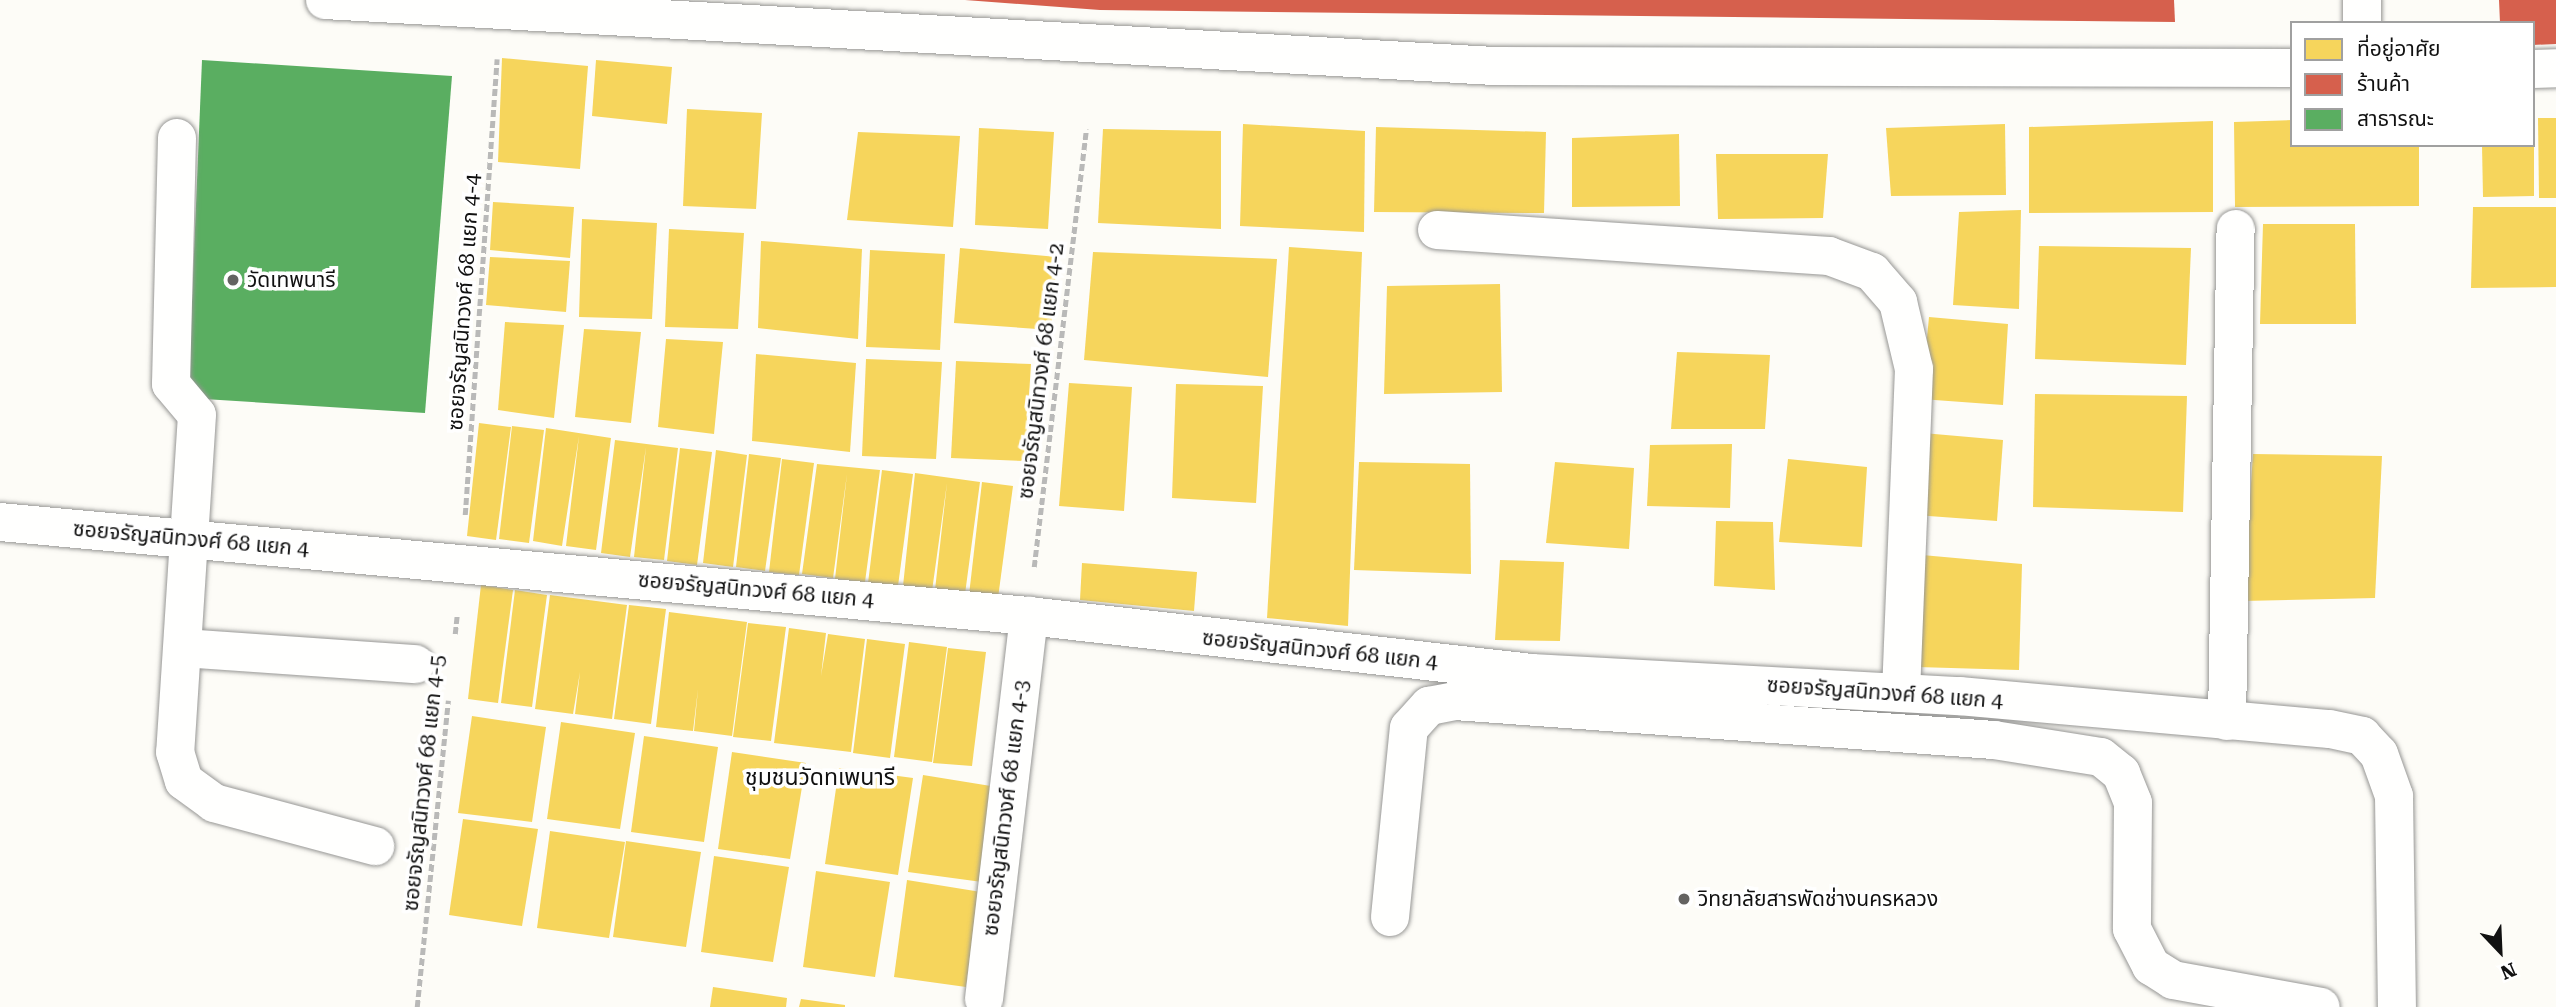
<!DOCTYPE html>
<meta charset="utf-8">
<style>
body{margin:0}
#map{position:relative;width:2556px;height:1007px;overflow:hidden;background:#fdfcf7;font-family:"Roboto Serif","Noto Sans Thai",serif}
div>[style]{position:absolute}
.homes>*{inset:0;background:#f6d55c}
.shops>*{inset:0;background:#d6604d}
.public>*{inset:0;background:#5aae61}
.path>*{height:4.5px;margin-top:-2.25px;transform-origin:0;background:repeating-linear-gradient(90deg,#b9b9b8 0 7px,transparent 0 10.5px)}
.roads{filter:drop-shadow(0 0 2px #979795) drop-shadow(0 0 2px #979795)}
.minor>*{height:38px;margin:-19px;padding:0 19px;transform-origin:19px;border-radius:19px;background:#fffffe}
.dots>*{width:19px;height:19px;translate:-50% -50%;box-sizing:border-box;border:4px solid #fff;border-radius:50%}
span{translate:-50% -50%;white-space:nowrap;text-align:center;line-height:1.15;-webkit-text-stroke:7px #fff;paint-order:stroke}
.poi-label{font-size:21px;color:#111}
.left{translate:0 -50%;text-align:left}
.street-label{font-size:21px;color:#111}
.neighbourhood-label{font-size:23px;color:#111}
.legend{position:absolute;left:2290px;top:21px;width:245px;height:126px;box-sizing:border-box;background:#fff;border:2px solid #a0a0a0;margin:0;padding:9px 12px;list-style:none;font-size:21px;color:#111}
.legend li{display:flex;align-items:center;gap:14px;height:35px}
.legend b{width:35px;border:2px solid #a0a0a0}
.north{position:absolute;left:2465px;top:916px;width:70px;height:70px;-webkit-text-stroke:5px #fff;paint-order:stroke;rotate:157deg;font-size:19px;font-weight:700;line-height:28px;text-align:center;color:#111}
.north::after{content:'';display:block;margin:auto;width:24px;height:32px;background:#111;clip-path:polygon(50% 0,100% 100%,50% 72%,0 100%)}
</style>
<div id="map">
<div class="homes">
<div style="clip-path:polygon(502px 58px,588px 66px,580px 169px,498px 162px)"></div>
<div style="clip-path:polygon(596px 60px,672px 67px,667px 124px,592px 116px)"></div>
<div style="clip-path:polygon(687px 109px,762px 113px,756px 209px,683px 206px)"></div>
<div style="clip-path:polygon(2538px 118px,2556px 118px,2556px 198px,2539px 198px)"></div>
<div style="clip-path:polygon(2292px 120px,2292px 145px,2419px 145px,2419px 206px,2235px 207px,2234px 122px)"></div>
<div style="clip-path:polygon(2213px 121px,2213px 212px,2029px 213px,2029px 127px)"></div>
<div style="clip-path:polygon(1243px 124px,1365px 131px,1364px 232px,1240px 226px)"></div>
<div style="clip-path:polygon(2005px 124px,2006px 195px,1891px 196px,1886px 128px)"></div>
<div style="clip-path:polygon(1376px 127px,1546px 132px,1544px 213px,1374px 212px)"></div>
<div style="clip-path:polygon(979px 128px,1054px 132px,1048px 229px,975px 225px)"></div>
<div style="clip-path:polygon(1103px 129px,1221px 131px,1221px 229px,1098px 223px)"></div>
<div style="clip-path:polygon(858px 132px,960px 136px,953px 227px,847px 220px)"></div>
<div style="clip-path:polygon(1679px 134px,1680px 206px,1572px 207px,1572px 138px)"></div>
<div style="clip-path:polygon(2482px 145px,2534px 145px,2534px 196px,2483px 197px)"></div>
<div style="clip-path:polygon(1716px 154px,1828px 154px,1823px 218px,1718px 219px)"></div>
<div style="clip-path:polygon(493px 202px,574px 207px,570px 258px,490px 250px)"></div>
<div style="clip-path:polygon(2473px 207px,2556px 207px,2556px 287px,2471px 288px)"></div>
<div style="clip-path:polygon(2021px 210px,2019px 309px,1953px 305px,1959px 212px)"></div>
<div style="clip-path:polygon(582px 219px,657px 223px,652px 319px,579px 317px)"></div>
<div style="clip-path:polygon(2263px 224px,2355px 224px,2356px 324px,2260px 324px)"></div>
<div style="clip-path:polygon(669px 229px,744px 233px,738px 329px,665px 327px)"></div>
<div style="clip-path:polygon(761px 241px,862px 249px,858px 339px,758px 328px)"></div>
<div style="clip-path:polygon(2039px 246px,2191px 248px,2186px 365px,2035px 359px)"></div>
<div style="clip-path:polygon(1289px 247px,1362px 252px,1348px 626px,1267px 618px)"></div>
<div style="clip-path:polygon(960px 248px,1057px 257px,1051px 330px,954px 323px)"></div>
<div style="clip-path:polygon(870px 250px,945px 254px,940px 350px,866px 347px)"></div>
<div style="clip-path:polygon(1093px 252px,1277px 259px,1268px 377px,1084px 360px)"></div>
<div style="clip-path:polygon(490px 257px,570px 261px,566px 312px,486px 305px)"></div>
<div style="clip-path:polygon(1500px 284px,1502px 392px,1384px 394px,1387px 286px)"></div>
<div style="clip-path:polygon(1929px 317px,2008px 324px,2003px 405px,1921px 399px)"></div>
<div style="clip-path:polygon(505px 322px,564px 325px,554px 418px,498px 410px)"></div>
<div style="clip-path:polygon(584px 329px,641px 332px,631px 423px,575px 417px)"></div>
<div style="clip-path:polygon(666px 339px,723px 342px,714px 434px,658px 427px)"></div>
<div style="clip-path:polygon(1677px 352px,1770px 355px,1765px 429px,1671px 429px)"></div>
<div style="clip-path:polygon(756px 354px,856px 363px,850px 452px,752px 441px)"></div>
<div style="clip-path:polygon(866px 359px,942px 362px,936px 459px,862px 456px)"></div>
<div style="clip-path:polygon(956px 361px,1031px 364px,1025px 461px,951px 458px)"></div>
<div style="clip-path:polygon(1069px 383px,1132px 387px,1124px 511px,1059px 506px)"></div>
<div style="clip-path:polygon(1176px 384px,1263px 386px,1256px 503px,1172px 498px)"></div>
<div style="clip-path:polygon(2035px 394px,2187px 396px,2183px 512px,2033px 507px)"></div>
<div style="clip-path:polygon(479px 423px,511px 427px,496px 540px,467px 536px)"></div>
<div style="clip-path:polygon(512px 426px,544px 430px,529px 543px,499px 539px)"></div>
<div style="clip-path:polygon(546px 428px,611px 438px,596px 550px,566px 546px,579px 436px,562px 546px,533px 541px)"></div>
<div style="clip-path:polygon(1923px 433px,2003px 440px,1997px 521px,1915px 515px)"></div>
<div style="clip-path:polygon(615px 440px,678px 448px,664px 560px,634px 557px,646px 447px,630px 557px,601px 553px)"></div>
<div style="clip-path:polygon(1732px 444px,1730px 508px,1647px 506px,1650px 445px)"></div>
<div style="clip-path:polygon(680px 448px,712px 452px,697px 565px,667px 561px)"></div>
<div style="clip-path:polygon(716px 450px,747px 455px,733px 567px,703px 563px)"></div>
<div style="clip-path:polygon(749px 454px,781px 458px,765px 571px,736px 567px)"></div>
<div style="clip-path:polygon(2253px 454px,2382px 456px,2375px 598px,2243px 601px)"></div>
<div style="clip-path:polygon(782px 459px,814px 463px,799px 575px,769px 572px)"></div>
<div style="clip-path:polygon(1788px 459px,1867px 467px,1862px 547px,1779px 542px)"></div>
<div style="clip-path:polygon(1359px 462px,1470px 464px,1471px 574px,1354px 570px)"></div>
<div style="clip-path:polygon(1555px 462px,1634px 468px,1629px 549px,1546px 543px)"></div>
<div style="clip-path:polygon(817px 464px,880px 470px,865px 582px,835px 579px,847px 474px,833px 578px,802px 574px)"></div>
<div style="clip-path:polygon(882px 470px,913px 474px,898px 586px,868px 583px)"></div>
<div style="clip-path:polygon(915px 473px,980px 482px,965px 594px,935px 590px,947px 483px,932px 591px,903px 586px)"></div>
<div style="clip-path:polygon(982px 482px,1013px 486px,998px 598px,969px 595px)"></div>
<div style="clip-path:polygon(1716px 521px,1773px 522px,1775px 590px,1714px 586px)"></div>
<div style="clip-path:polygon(1922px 555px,2022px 564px,2019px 670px,1917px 667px)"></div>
<div style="clip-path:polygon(1500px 560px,1564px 562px,1560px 641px,1495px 640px)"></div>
<div style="clip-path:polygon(1082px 563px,1197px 572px,1194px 611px,1080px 600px)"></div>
<div style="clip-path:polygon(481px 585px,513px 590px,498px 703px,468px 699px)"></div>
<div style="clip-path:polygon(515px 590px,547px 595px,532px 707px,501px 703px)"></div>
<div style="clip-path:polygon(550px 595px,627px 605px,612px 719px,575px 714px,580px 672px,573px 714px,535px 709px)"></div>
<div style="clip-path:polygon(629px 605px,666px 609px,651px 724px,614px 719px)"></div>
<div style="clip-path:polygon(669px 612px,747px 622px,732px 736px,694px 731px,698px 689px,693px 731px,656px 727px)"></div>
<div style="clip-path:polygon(748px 623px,786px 627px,771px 741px,733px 737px)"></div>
<div style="clip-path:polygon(789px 628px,826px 633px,821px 676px,828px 634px,865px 639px,851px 752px,774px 743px)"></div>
<div style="clip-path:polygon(867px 639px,905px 644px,890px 758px,853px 753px)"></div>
<div style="clip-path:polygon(909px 642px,947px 647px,932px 762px,894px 757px)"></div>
<div style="clip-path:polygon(948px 648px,986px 652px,972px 766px,933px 763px)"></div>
<div style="clip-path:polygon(472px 716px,546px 727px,532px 822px,458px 813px)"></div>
<div style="clip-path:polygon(561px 722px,635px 733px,620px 829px,547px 819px)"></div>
<div style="clip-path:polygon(644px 736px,718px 747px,704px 842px,631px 832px)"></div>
<div style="clip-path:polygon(732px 752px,806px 763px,790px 859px,718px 849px)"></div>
<div style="clip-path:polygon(839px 768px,913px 778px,898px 875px,825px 864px)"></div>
<div style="clip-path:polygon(923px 775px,997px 787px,982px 882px,908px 872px)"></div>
<div style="clip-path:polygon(463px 819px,538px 829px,522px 926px,449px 915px)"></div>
<div style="clip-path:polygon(550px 831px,625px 842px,609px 938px,537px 928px)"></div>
<div style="clip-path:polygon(626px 841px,701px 852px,686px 947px,613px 937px)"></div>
<div style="clip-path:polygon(714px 856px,789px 867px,773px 962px,701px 952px)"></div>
<div style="clip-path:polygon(816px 871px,890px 882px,875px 977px,803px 967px)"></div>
<div style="clip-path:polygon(907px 880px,981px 892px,966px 987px,894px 977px)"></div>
<div style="clip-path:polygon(713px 987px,787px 998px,786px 1007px,710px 1007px)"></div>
<div style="clip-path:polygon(801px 999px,845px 1005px,845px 1007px,799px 1007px)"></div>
</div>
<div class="shops">
<div style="clip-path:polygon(965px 0,2174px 0,2175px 22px,1100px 10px)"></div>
<div style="clip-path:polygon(2499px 0,2556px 0,2556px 44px,2533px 45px,2533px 23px,2500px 23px)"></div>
</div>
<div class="public">
<div style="clip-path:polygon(202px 60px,452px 76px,425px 413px,188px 398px)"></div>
</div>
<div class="path">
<div style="left:465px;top:515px;width:457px;rotate:-86deg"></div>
<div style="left:1034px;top:567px;width:441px;rotate:-83.2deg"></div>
<div style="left:455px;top:634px;width:20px;rotate:-84deg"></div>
<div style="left:417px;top:1007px;width:308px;rotate:-84.2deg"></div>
</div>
<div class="roads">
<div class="minor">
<div style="left:325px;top:0;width:1171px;rotate:3.23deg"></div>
<div style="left:1494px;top:66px;width:798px;rotate:0.14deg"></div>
<div style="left:2362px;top:23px;width:23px;rotate:-90deg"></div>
<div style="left:2533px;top:69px;width:23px;rotate:-2deg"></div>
<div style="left:177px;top:138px;width:246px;rotate:91.4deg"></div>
<div style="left:171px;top:384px;width:40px;rotate:50deg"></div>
<div style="left:197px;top:415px;width:338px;rotate:93.7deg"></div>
<div style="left:175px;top:752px;width:30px;rotate:73deg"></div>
<div style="left:184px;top:781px;width:37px;rotate:36deg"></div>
<div style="left:214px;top:803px;width:167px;rotate:15deg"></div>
<div style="left:1437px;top:230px;width:393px;rotate:3.8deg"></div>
<div style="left:1829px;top:256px;width:46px;rotate:20.4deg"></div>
<div style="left:1872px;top:272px;width:40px;rotate:49deg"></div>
<div style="left:1898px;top:302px;width:69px;rotate:76.6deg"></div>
<div style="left:1914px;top:369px;width:324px;rotate:92.3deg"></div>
<div style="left:0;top:522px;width:1033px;rotate:5.22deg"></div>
<div style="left:1029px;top:616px;width:506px;rotate:6.47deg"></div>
<div style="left:1532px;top:673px;width:428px;rotate:3.1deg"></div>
<div style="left:1959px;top:696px;width:372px;rotate:5.1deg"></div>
<div style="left:2330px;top:729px;width:33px;rotate:12deg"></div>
<div style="left:2362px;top:736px;width:25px;rotate:47deg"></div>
<div style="left:2379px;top:754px;width:45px;rotate:70.3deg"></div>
<div style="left:2394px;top:796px;width:211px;rotate:89.2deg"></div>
<div style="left:184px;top:648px;width:232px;rotate:4deg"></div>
<div style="left:2227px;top:721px;width:492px;rotate:-89deg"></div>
<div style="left:1390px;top:917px;width:190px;rotate:-84.3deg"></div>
<div style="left:1409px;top:728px;width:30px;rotate:-48deg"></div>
<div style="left:1429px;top:706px;width:26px;rotate:-11deg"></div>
<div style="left:1455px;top:701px;width:540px;rotate:4.14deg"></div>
<div style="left:1994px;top:740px;width:108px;rotate:9deg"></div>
<div style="left:2101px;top:757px;width:26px;rotate:39deg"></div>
<div style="left:2121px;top:773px;width:32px;rotate:68deg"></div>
<div style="left:2133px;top:803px;width:126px;rotate:90.5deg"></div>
<div style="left:2132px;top:929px;width:42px;rotate:62.8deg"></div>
<div style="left:2151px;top:966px;width:26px;rotate:32deg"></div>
<div style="left:2173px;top:980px;width:150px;rotate:10.3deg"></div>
<div style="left:984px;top:999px;width:386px;rotate:-83.3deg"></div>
</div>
</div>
<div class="dots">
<div style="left:233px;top:280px;background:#646362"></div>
<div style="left:1684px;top:899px;background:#646362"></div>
</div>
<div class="poi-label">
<span class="left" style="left:247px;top:280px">วัดเทพนารี</span>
<span class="left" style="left:1698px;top:899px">วิทยาลัยสารพัดช่างนครหลวง</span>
</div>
<div class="street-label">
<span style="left:464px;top:302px;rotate:-86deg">ซอยจรัญสนิทวงศ์ 68 แยก 4-4</span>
<span style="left:1041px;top:371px;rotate:-83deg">ซอยจรัญสนิทวงศ์ 68 แยก 4-2</span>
<span style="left:191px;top:539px;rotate:5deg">ซอยจรัญสนิทวงศ์ 68 แยก 4</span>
<span style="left:756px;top:590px;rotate:5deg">ซอยจรัญสนิทวงศ์ 68 แยก 4</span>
<span style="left:1320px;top:650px;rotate:6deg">ซอยจรัญสนิทวงศ์ 68 แยก 4</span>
<span style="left:1885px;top:693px;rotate:4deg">ซอยจรัญสนิทวงศ์ 68 แยก 4</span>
<span style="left:424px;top:783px;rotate:-84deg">ซอยจรัญสนิทวงศ์ 68 แยก 4-5</span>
<span style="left:1006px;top:808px;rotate:-83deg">ซอยจรัญสนิทวงศ์ 68 แยก 4-3</span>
</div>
<div class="neighbourhood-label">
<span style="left:820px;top:778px">ชุมชนวัดทเพนารี</span>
</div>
<ul class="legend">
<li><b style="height:19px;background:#f6d55c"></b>ที่อยู่อาศัย</li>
<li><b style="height:19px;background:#d6604d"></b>ร้านค้า</li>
<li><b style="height:19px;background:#5aae61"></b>สาธารณะ</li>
</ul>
<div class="north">N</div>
</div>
